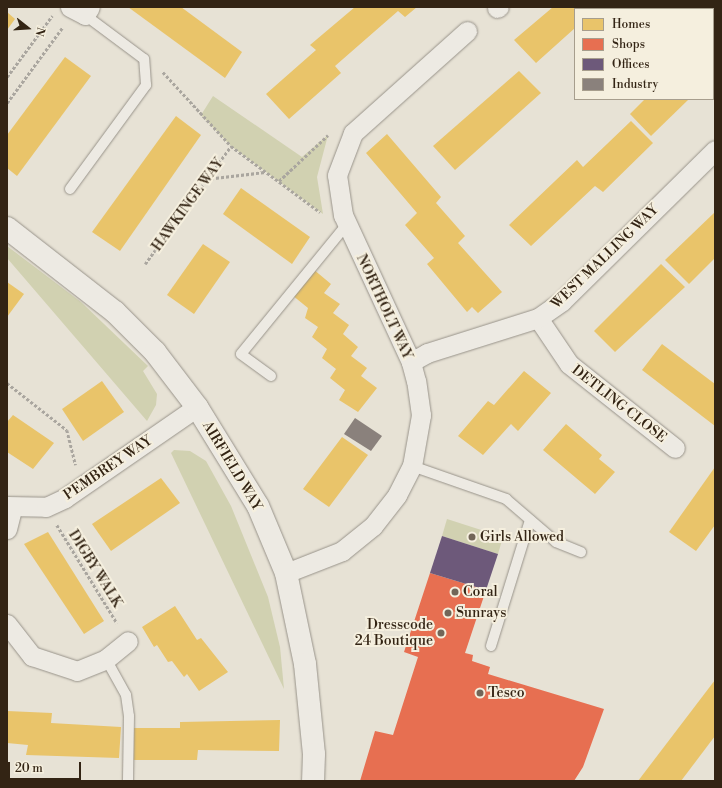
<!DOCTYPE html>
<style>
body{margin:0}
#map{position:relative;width:722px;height:788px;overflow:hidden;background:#e7e2d5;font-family:"Libre Bodoni",serif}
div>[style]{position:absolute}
.green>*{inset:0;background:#d1d1b1}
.homes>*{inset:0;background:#e9c46a}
.shops>*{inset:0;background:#e76f51}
.offices>*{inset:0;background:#6d597a}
.industry>*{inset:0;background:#8a817c}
.path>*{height:2.5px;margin-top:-1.25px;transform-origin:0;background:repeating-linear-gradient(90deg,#aaa69f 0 3px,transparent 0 5px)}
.roads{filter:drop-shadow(0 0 1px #98938a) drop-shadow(0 0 1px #98938a)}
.service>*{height:10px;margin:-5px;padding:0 5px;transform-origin:5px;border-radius:5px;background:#edeae3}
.minor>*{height:19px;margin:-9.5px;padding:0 9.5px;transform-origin:9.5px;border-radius:9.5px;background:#edeae3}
.tertiary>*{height:22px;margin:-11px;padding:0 11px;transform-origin:11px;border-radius:11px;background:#edeae3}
.dots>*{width:11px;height:11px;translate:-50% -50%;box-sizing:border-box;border:2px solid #f5efde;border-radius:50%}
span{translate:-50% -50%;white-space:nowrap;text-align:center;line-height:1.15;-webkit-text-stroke:4px #f5efde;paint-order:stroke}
.street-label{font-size:14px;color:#332414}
.poi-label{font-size:14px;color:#332414}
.left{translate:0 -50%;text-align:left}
.right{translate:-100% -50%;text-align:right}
.frame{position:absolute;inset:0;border:8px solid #332414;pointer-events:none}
.legend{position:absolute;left:574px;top:8px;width:140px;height:92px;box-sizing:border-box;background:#f5efde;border:1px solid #a79e8d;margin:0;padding:5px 7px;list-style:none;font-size:12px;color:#332414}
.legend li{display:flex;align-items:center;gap:8px;height:20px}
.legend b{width:20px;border:1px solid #a79e8d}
.north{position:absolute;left:8px;top:8px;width:40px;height:40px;-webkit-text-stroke:3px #f5efde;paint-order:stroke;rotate:107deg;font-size:11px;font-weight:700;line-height:16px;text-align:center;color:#332414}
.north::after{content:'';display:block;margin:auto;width:14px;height:18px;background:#332414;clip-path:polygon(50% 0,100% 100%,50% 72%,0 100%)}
.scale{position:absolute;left:8px;top:762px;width:73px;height:18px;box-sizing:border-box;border:2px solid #332414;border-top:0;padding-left:5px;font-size:12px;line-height:14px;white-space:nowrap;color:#332414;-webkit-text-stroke:3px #f5efde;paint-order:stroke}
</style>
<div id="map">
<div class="green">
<div style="clip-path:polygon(213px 96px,302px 157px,328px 135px,317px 177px,323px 214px,231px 146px,201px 115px)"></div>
<div style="clip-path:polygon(7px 246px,81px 302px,148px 366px,143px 371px,157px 394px,156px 405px,147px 421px,7px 258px)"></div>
<div style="clip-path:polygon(174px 450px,190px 451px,206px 461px,231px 506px,268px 597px,280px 647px,284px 689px,171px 453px)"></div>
<div style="clip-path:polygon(447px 519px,503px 537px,498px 554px,442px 536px)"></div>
</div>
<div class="homes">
<div style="clip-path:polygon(128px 7px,181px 7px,242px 52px,225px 78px)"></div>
<div style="clip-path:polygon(355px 7px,417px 7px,405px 17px,398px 11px,335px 66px,341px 73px,289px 119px,266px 94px,316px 50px,310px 45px)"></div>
<div style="clip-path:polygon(553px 7px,598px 7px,575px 9px,575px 28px,536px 63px,514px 40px)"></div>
<div style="clip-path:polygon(7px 12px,15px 19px,7px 30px)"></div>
<div style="clip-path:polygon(715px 26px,715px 63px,713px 61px)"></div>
<div style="clip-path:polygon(65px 57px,91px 76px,17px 176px,7px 168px,7px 135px)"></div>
<div style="clip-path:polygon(519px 71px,541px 93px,455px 170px,433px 146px)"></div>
<div style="clip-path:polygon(645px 99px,689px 99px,651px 136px,630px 114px)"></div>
<div style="clip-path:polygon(176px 116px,201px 135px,120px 251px,92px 232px)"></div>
<div style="clip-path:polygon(631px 121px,653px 143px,603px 192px,595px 186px,531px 246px,509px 225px,577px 160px,583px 167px)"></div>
<div style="clip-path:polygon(387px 134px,441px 197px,436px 203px,465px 236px,458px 243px,502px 292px,478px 313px,472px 307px,467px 312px,427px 264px,434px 258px,405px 225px,417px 213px,366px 153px)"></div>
<div style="clip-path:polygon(241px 188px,310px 237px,292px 264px,223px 214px)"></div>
<div style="clip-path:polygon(715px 212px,715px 258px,689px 284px,665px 260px)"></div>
<div style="clip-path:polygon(203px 244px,230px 262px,194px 314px,167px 295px)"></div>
<div style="clip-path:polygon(661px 264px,685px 287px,615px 352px,594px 331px)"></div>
<div style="clip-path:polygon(313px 269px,331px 284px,324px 293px,340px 304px,333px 313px,349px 325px,343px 334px,358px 347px,351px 356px,367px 368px,361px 376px,377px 388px,358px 412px,339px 400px,345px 390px,330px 378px,336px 369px,322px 358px,327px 349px,312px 337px,318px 327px,305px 318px,308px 308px,292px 295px)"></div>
<div style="clip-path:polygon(7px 282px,24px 294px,7px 317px)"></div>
<div style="clip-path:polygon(662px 344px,715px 384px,715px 426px,642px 370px)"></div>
<div style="clip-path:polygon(524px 371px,551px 393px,518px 431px,511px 424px,483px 455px,458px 436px,488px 401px,494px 405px)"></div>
<div style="clip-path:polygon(102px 381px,124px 412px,83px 441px,62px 409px)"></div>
<div style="clip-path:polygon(13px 415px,54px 443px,33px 469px,7px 452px,7px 422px)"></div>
<div style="clip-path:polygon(566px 424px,602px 455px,599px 459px,615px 472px,595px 494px,543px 450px)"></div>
<div style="clip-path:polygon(342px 437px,368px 455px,329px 507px,303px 489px)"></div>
<div style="clip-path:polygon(715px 467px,715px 525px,696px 551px,669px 532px)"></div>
<div style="clip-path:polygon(161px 478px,180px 503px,111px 551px,92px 524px)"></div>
<div style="clip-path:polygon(48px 532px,104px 621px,84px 634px,24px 544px)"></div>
<div style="clip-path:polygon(175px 606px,197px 640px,201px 638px,228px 672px,199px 691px,187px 674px,184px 677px,172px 661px,168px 662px,157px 645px,154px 647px,142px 627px)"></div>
<div style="clip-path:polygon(715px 680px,715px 736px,681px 781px,638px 781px)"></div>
<div style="clip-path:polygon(7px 711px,52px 713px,51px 723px,121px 727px,119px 758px,26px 755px,28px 745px,7px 743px)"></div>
<div style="clip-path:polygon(280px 720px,279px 751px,198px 750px,197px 760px,133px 760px,134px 728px,180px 728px,180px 722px)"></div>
</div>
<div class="shops">
<div style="clip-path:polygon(430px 573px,486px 590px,465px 653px,473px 655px,472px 661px,490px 667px,488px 674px,604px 709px,583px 767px,574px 781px,360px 781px,375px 731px,393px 735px,418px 657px,404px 652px)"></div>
</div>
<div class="offices">
<div style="clip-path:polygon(442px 536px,498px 554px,486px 590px,430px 573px)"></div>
</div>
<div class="industry">
<div style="clip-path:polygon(355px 418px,382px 436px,371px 451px,344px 434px)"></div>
</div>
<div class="path">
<div style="left:163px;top:72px;width:100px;rotate:47.4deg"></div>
<div style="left:231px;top:146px;width:111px;rotate:36.6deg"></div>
<div style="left:7px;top:77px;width:76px;rotate:-53.6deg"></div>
<div style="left:7px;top:103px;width:93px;rotate:-53.7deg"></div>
<div style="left:206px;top:179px;width:60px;rotate:-6.7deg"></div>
<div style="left:279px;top:181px;width:67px;rotate:-43.2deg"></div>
<div style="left:145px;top:264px;width:146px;rotate:-53.9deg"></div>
<div style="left:7px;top:383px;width:76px;rotate:38.1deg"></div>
<div style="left:67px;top:430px;width:36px;rotate:76deg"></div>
<div style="left:57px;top:525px;width:115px;rotate:58.5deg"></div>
</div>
<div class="roads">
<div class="service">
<div style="left:70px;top:189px;width:129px;rotate:-53.8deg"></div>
<div style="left:146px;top:85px;width:26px;rotate:-94deg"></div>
<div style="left:144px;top:59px;width:74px;rotate:-143.3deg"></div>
<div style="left:271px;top:376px;width:37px;rotate:-144deg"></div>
<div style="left:241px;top:354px;width:168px;rotate:-50.8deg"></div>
<div style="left:412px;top:466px;width:100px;rotate:19.3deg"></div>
<div style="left:506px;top:499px;width:66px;rotate:40.7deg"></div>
<div style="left:556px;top:542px;width:27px;rotate:22deg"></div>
<div style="left:491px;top:646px;width:132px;rotate:-72.8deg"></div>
<div style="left:106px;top:659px;width:41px;rotate:60.9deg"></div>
<div style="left:126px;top:695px;width:21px;rotate:82deg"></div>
<div style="left:129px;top:716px;width:65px;rotate:90.9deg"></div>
</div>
<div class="minor">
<div style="left:70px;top:7px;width:17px;rotate:28deg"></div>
<div style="left:85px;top:15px;width:9px;rotate:-58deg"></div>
<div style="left:497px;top:8px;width:2px;rotate:-27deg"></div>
<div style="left:538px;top:318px;width:55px;rotate:56deg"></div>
<div style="left:569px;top:364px;width:135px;rotate:38.4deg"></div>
<div style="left:411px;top:362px;width:18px;rotate:-29deg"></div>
<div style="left:427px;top:353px;width:116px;rotate:-17.5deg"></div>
<div style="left:538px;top:318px;width:29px;rotate:-35deg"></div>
<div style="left:562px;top:301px;width:215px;rotate:-44.6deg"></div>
<div style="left:7px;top:506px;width:39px;rotate:1deg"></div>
<div style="left:46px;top:507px;width:21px;rotate:-25deg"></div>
<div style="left:65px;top:498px;width:160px;rotate:-34.6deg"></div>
<div style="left:7px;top:529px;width:21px;rotate:-76deg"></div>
<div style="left:286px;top:573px;width:60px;rotate:-21.4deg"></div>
<div style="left:342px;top:551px;width:40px;rotate:-39deg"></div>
<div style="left:373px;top:526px;width:39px;rotate:-52deg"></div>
<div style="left:397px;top:495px;width:33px;rotate:-63deg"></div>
<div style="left:412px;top:466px;width:52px;rotate:-80deg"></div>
<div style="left:421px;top:415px;width:34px;rotate:-98deg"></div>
<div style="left:416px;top:381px;width:20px;rotate:-105deg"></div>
<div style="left:411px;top:362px;width:162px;rotate:-114.8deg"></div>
<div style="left:343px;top:215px;width:40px;rotate:-98.5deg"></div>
<div style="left:337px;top:175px;width:45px;rotate:-69.1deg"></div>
<div style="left:353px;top:133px;width:153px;rotate:-41.8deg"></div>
<div style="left:7px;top:624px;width:41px;rotate:52deg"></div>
<div style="left:32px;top:656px;width:47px;rotate:18.4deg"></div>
<div style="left:77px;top:671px;width:31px;rotate:-22deg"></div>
<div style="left:106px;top:659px;width:28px;rotate:-39deg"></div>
</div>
<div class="tertiary">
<div style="left:7px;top:228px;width:137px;rotate:37.9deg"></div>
<div style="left:115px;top:312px;width:57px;rotate:45deg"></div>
<div style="left:155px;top:352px;width:69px;rotate:52.6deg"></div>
<div style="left:197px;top:407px;width:116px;rotate:58.4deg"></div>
<div style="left:258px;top:506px;width:73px;rotate:67.3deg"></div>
<div style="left:286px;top:573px;width:93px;rotate:78.2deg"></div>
<div style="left:305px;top:664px;width:90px;rotate:84.3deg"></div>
<div style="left:314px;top:754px;width:27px;rotate:92deg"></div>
</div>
</div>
<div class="dots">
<div style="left:472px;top:537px;background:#726658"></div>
<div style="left:455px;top:592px;background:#726658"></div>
<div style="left:448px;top:613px;background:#726658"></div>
<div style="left:441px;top:633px;background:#726658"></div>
<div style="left:480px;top:693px;background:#726658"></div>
</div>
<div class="street-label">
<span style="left:188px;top:205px;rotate:-54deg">HAWKINGE WAY</span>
<span style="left:605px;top:257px;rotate:-44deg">WEST MALLING WAY</span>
<span style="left:384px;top:307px;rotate:65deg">NORTHOLT WAY</span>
<span style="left:619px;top:404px;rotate:38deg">DETLING CLOSE</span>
<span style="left:232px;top:466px;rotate:59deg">AIRFIELD WAY</span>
<span style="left:108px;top:468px;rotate:-34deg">PEMBREY WAY</span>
<span style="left:95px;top:569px;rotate:58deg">DIGBY WALK</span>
</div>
<div class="poi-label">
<span class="left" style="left:480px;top:537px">Girls Allowed</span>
<span class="left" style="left:463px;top:592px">Coral</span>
<span class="left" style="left:456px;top:613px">Sunrays</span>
<span class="right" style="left:433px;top:633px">Dresscode<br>24 Boutique</span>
<span class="left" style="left:488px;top:693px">Tesco</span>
</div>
<div class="frame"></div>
<ul class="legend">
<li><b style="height:11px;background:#e9c46a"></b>Homes</li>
<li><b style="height:11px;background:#e76f51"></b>Shops</li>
<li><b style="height:11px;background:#6d597a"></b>Offices</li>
<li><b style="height:11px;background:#8a817c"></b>Industry</li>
</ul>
<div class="north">N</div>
<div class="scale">20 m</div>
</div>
